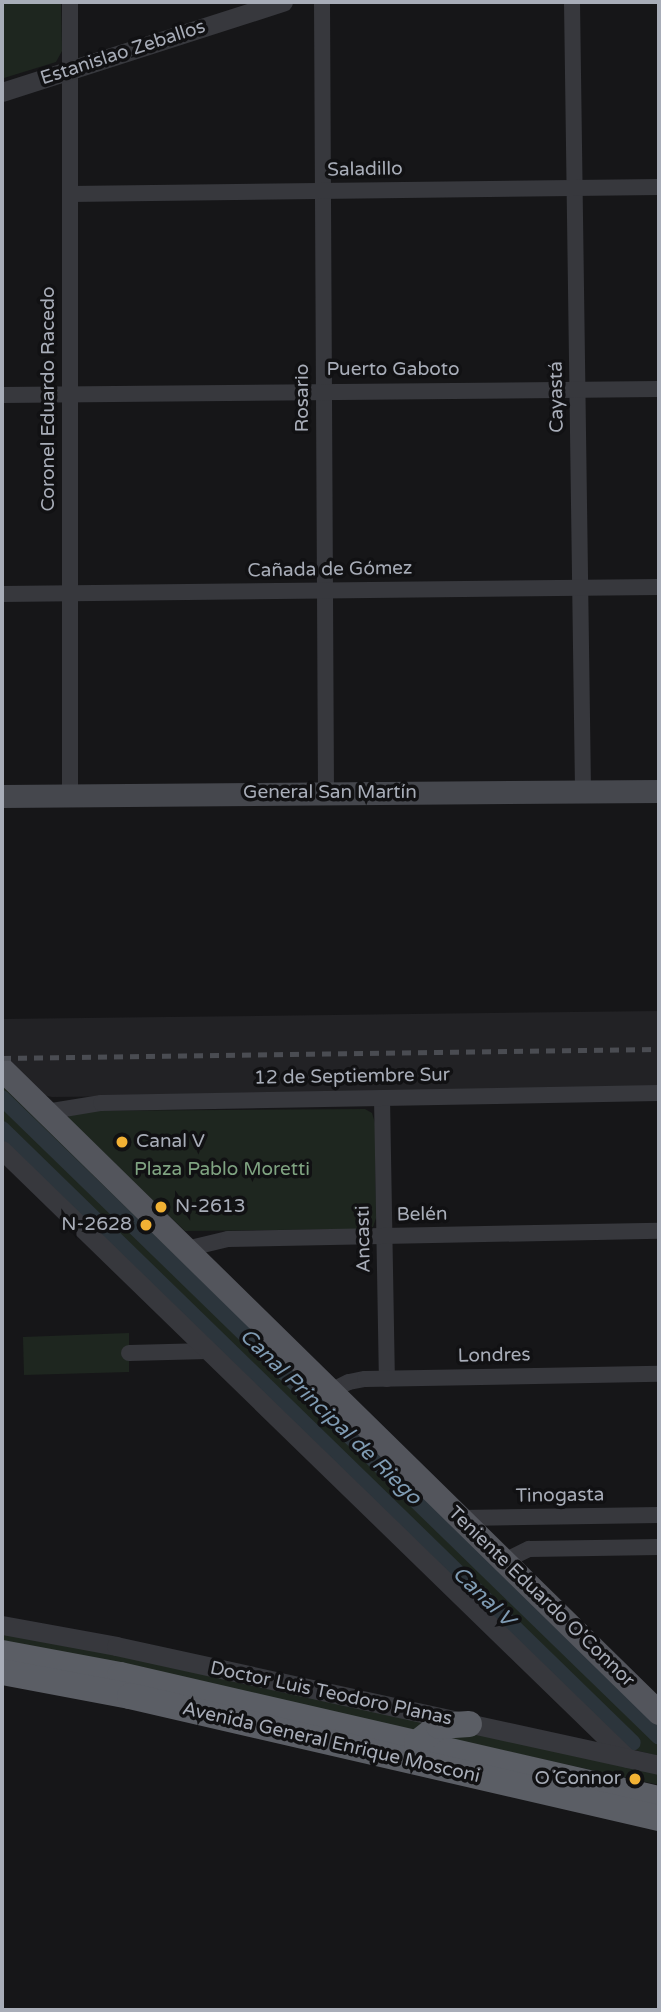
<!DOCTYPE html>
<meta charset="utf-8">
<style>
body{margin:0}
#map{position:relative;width:661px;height:2012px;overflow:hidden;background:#161618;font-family:"Varela Round",sans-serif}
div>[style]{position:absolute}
.built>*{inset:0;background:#222225}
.green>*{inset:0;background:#1e261f}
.canal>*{height:16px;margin:-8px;padding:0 8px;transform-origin:8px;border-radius:8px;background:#2c353c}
.minor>*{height:16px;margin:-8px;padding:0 8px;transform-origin:8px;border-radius:8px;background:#37383d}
.tertiary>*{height:19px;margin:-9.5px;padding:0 9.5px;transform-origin:9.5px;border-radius:9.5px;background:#37383d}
.secondary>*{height:23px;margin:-11.5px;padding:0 11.5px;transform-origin:11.5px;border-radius:11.5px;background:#45474d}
.primary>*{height:24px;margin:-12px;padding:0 12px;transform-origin:12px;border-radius:12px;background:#53555c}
.trunk>*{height:26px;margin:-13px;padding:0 13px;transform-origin:13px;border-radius:13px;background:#5b5e65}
.rail>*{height:4.5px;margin-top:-2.25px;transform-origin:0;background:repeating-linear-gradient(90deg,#4a4c52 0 9px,transparent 0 16px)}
.dots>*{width:19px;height:19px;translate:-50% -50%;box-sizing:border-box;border:4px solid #111113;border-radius:50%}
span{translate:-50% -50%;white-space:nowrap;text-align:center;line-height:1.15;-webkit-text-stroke:7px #111113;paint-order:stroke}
.street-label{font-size:19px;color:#a8adb8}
.poi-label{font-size:19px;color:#a8adb8}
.left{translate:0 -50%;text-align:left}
.right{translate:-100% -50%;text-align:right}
.park-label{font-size:19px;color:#7fa381}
.water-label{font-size:21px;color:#7f9bb3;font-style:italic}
.frame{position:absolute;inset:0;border:4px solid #a8adb8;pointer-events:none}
</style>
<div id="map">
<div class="built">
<div style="clip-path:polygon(659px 1011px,659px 1090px,52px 1097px,43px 1095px,2px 1059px,2px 1019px)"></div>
</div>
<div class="green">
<div style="clip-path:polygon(2px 2px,61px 2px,62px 51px,56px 62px,4px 78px)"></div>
<div style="clip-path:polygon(2px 1080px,659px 1721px,659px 1756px,627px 1748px,2px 1140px)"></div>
<div style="clip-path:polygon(365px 1109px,372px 1113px,375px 1123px,376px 1218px,373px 1227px,365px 1229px,185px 1231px,68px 1119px,69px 1115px,75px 1111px)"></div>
<div style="clip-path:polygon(129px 1333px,129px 1372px,24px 1375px,23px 1337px)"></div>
<div style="clip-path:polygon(2px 1631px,426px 1721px,419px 1731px,2px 1643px)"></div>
<div style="clip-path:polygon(451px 1728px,659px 1772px,659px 1785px,443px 1737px)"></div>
</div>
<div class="canal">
<div style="left:2px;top:1098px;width:916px;rotate:44.2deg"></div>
<div style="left:2px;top:1129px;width:880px;rotate:44.22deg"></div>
</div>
<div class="minor">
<div style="left:322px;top:2px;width:791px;rotate:89.71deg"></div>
<div style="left:572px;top:2px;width:789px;rotate:89.2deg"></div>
<div style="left:70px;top:194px;width:589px;rotate:-0.68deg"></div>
<div style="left:2px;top:395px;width:657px;rotate:-0.52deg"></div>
<div style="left:2px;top:594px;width:657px;rotate:-0.61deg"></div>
<div style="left:70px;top:796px;width:794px;rotate:-90deg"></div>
<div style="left:382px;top:1098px;width:281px;rotate:89deg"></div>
<div style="left:46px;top:1112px;width:56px;rotate:-9.3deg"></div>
<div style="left:101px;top:1103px;width:558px;rotate:-1.03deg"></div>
<div style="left:186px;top:1249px;width:43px;rotate:-13.4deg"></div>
<div style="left:228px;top:1239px;width:431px;rotate:-1.1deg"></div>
<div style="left:129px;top:1353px;width:79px;rotate:-1.5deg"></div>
<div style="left:331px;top:1391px;width:20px;rotate:-27deg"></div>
<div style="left:349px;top:1382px;width:16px;rotate:-11deg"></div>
<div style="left:365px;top:1379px;width:294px;rotate:-1deg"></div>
<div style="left:461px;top:1518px;width:198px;rotate:-0.9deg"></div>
<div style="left:504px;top:1561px;width:28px;rotate:-26deg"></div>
<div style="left:529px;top:1549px;width:130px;rotate:-0.9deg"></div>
</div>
<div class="tertiary">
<div style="left:2px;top:92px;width:295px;rotate:-17.8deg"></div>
<div style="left:2px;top:1150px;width:872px;rotate:44.21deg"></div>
<div style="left:2px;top:1625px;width:116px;rotate:10.4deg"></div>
<div style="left:116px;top:1646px;width:556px;rotate:12.36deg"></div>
</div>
<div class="secondary">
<div style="left:2px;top:796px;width:657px;rotate:-0.44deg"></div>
</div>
<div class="primary">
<div style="left:2px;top:1069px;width:920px;rotate:44.43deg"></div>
</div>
<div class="trunk">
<div style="left:2px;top:1653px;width:120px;rotate:10.6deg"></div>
<div style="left:120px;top:1675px;width:553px;rotate:12.96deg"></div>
<div style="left:2px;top:1672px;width:130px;rotate:10.6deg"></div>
<div style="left:130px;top:1696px;width:543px;rotate:12.99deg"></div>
<div style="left:417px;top:1743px;width:28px;rotate:-38deg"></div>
<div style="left:439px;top:1726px;width:30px;rotate:-4deg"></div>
</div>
<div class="rail">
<div style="left:2px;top:1058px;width:657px;rotate:-0.78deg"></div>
</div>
<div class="dots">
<div style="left:122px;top:1142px;background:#f2b134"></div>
<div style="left:161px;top:1207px;background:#f2b134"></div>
<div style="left:146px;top:1225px;background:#f2b134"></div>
<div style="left:635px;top:1779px;background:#f2b134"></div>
</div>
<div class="street-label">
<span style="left:123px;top:53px;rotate:-18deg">Estanislao Zeballos</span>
<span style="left:365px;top:170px;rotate:-1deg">Saladillo</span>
<span style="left:393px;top:370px">Puerto Gaboto</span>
<span style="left:557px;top:397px;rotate:-91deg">Cayastá</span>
<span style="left:303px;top:398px;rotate:-90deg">Rosario</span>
<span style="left:49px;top:399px;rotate:-90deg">Coronel Eduardo Racedo</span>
<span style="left:330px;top:570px;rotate:-1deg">Cañada de Gómez</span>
<span style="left:330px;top:793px">General San Martín</span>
<span style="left:352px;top:1077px;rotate:-1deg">12 de Septiembre Sur</span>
<span style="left:422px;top:1215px;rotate:-1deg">Belén</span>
<span style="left:364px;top:1239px;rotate:-91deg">Ancasti</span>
<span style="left:494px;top:1356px;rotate:-1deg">Londres</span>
<span style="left:560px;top:1496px;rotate:-1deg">Tinogasta</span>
<span style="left:541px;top:1597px;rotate:44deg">Teniente Eduardo O'Connor</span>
<span style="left:331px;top:1694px;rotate:12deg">Doctor Luis Teodoro Planas</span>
<span style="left:331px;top:1743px;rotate:13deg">Avenida General Enrique Mosconi</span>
</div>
<div class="poi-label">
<span class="left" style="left:136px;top:1142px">Canal V</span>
<span class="left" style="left:175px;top:1207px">N-2613</span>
<span class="right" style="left:132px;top:1225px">N-2628</span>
<span class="right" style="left:621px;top:1779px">O´Connor</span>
</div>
<div class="park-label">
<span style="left:222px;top:1170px">Plaza Pablo Moretti</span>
</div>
<div class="water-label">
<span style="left:330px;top:1417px;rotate:44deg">Canal Principal de Riego</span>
<span style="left:483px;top:1597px;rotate:44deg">Canal V</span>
</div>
<div class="frame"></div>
</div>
